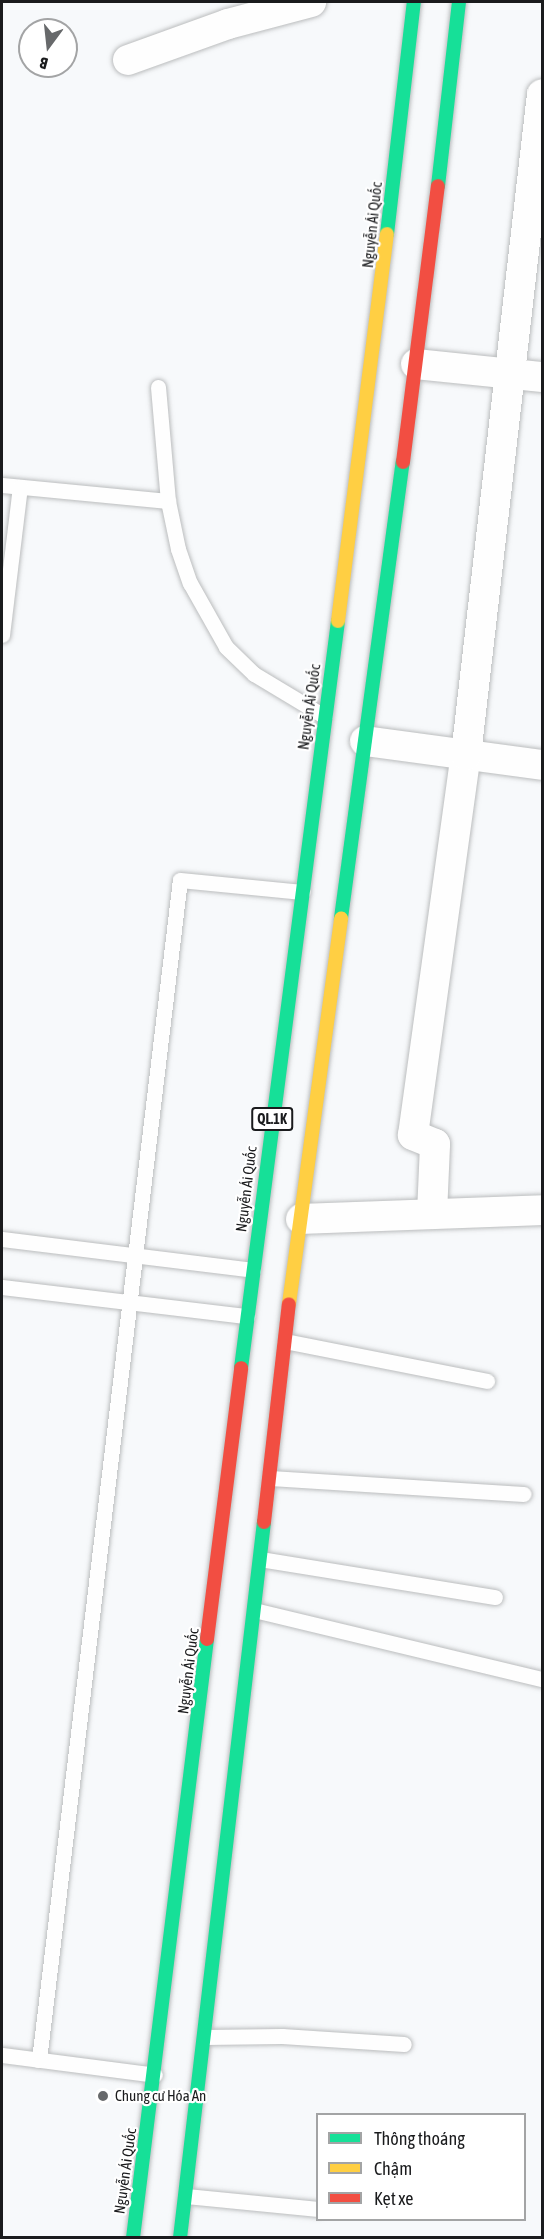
<!DOCTYPE html>
<meta charset="utf-8">
<style>
body{margin:0}
#map{position:relative;width:544px;height:2239px;overflow:hidden;background:#f7f9fb;font-family:"Asap Condensed",sans-serif}
div>[style]{position:absolute}
.roads{filter:drop-shadow(0 0 2px #bbbdbe) drop-shadow(0 0 2px #bbbdbe)}
.lane>*{height:15px;margin:-7.5px;padding:0 7.5px;transform-origin:7.5px;border-radius:7.5px;background:#fefefe}
.street>*{height:30px;margin:-15px;padding:0 15px;transform-origin:15px;border-radius:15px;background:#fefefe}
.fast>*{height:14px;margin:-7px;padding:0 7px;transform-origin:7px;border-radius:7px;background:#16e098}
.slow>*{height:14px;margin:-7px;padding:0 7px;transform-origin:7px;border-radius:7px;background:#ffcf43}
.jam>*{height:14px;margin:-7px;padding:0 7px;transform-origin:7px;border-radius:7px;background:#f24e42}
.dots>*{width:16px;height:16px;translate:-50% -50%;box-sizing:border-box;border:3px solid #fff;border-radius:50%}
span{translate:-50% -50%;white-space:nowrap;text-align:center;line-height:1.15;-webkit-text-stroke:4.5px #fff;paint-order:stroke}
.shield-label span{padding:2px 4px;background:#fff;border:2px solid;border-radius:4px;-webkit-text-stroke-width:0}
.shield-label{font-size:14px;color:#1a1b1d;font-weight:700}
.street-label{font-size:15px;color:#1a1b1d}
.poi-label{font-size:15px;color:#1a1b1d}
.left{translate:0 -50%;text-align:left}
.frame{position:absolute;inset:0;border:3px solid #1a1b1d;pointer-events:none}
.legend{position:absolute;left:316px;top:2113px;width:210px;height:108px;box-sizing:border-box;background:#fff;border:2px solid #a3a4a5;margin:0;padding:8px 10px;list-style:none;font-size:18px;color:#1a1b1d}
.legend li{display:flex;align-items:center;gap:12px;height:30px}
.legend b{width:30px;border:2px solid #a3a4a5}
.north{position:absolute;left:18px;top:18px;width:60px;height:60px;box-sizing:border-box;background:#fff;border:2px solid #a3a4a5;border-radius:50%;rotate:195deg;font-size:16px;font-weight:700;line-height:24px;text-align:center;color:#1a1b1d}
.north::after{content:'';display:block;margin:auto;width:21px;height:27px;background:#67696b;clip-path:polygon(50% 0,100% 100%,50% 72%,0 100%)}
</style>
<div id="map">
<div class="roads">
<div class="lane">
<div style="left:158px;top:387px;width:114px;rotate:85deg"></div>
<div style="left:168px;top:501px;width:49px;rotate:78.2deg"></div>
<div style="left:178px;top:549px;width:36px;rotate:71deg"></div>
<div style="left:190px;top:583px;width:73px;rotate:60.6deg"></div>
<div style="left:226px;top:647px;width:39px;rotate:44deg"></div>
<div style="left:254px;top:674px;width:82px;rotate:31deg"></div>
<div style="left:2px;top:485px;width:167px;rotate:5.5deg"></div>
<div style="left:2px;top:635px;width:149px;rotate:-83.1deg"></div>
<div style="left:2px;top:1239px;width:253px;rotate:7deg"></div>
<div style="left:2px;top:1287px;width:247px;rotate:6.8deg"></div>
<div style="left:285px;top:1341px;width:206px;rotate:11.2deg"></div>
<div style="left:270px;top:1478px;width:254px;rotate:3.6deg"></div>
<div style="left:260px;top:1559px;width:238px;rotate:9.2deg"></div>
<div style="left:254px;top:1610px;width:296px;rotate:13.5deg"></div>
<div style="left:205px;top:2037px;width:77px;rotate:-0.7deg"></div>
<div style="left:282px;top:2036px;width:122px;rotate:3.8deg"></div>
<div style="left:2px;top:2055px;width:154px;rotate:7.4deg"></div>
<div style="left:39px;top:2060px;width:1188px;rotate:-83.19deg"></div>
<div style="left:180px;top:880px;width:123px;rotate:5.6deg"></div>
<div style="left:186px;top:2196px;width:133px;rotate:5.6deg"></div>
</div>
<div class="street">
<div style="left:128px;top:60px;width:106px;rotate:-19.8deg"></div>
<div style="left:228px;top:24px;width:86px;rotate:-14.8deg"></div>
<div style="left:416px;top:364px;width:127px;rotate:5.9deg"></div>
<div style="left:365px;top:741px;width:179px;rotate:7.7deg"></div>
<div style="left:432px;top:1214px;width:70px;rotate:-87.5deg"></div>
<div style="left:435px;top:1144px;width:24px;rotate:-158deg"></div>
<div style="left:413px;top:1135px;width:384px;rotate:-82.1deg"></div>
<div style="left:466px;top:755px;width:665px;rotate:-83.44deg"></div>
<div style="left:301px;top:1219px;width:241px;rotate:-2.1deg"></div>
</div>
<div class="fast">
<div style="left:438px;top:186px;width:185px;rotate:-83.5deg"></div>
<div style="left:387px;top:234px;width:234px;rotate:-83.4deg"></div>
<div style="left:341px;top:918px;width:460px;rotate:-82.3deg"></div>
<div style="left:241px;top:1368px;width:753px;rotate:-82.6deg"></div>
<div style="left:133px;top:2238px;width:604px;rotate:-82.96deg"></div>
<div style="left:180px;top:2238px;width:721px;rotate:-83.31deg"></div>
</div>
<div class="slow">
<div style="left:338px;top:621px;width:390px;rotate:-82.8deg"></div>
<div style="left:289px;top:1304px;width:389px;rotate:-82.3deg"></div>
</div>
<div class="jam">
<div style="left:403px;top:462px;width:278px;rotate:-82.8deg"></div>
<div style="left:264px;top:1522px;width:219px;rotate:-83.5deg"></div>
<div style="left:207px;top:1639px;width:273px;rotate:-82.8deg"></div>
</div>
</div>
<div class="dots">
<div style="left:103px;top:2096px;background:#67696b"></div>
</div>
<div class="shield-label">
<span style="left:272px;top:1119px">QL.1K</span>
</div>
<div class="street-label">
<span style="left:372px;top:225px;rotate:-84deg">Nguyễn Ái Quốc</span>
<span style="left:309px;top:707px;rotate:-82deg">Nguyễn Ái Quốc</span>
<span style="left:246px;top:1189px;rotate:-83deg">Nguyễn Ái Quốc</span>
<span style="left:188px;top:1671px;rotate:-83deg">Nguyễn Ái Quốc</span>
<span style="left:125px;top:2171px;rotate:-82deg">Nguyễn Ái Quốc</span>
</div>
<div class="poi-label">
<span class="left" style="left:115px;top:2096px">Chung cư Hóa An</span>
</div>
<div class="frame"></div>
<ul class="legend">
<li><b style="height:8px;background:#16e098"></b>Thông thoáng</li>
<li><b style="height:8px;background:#ffcf43"></b>Chậm</li>
<li><b style="height:8px;background:#f24e42"></b>Kẹt xe</li>
</ul>
<div class="north">B</div>
</div>
